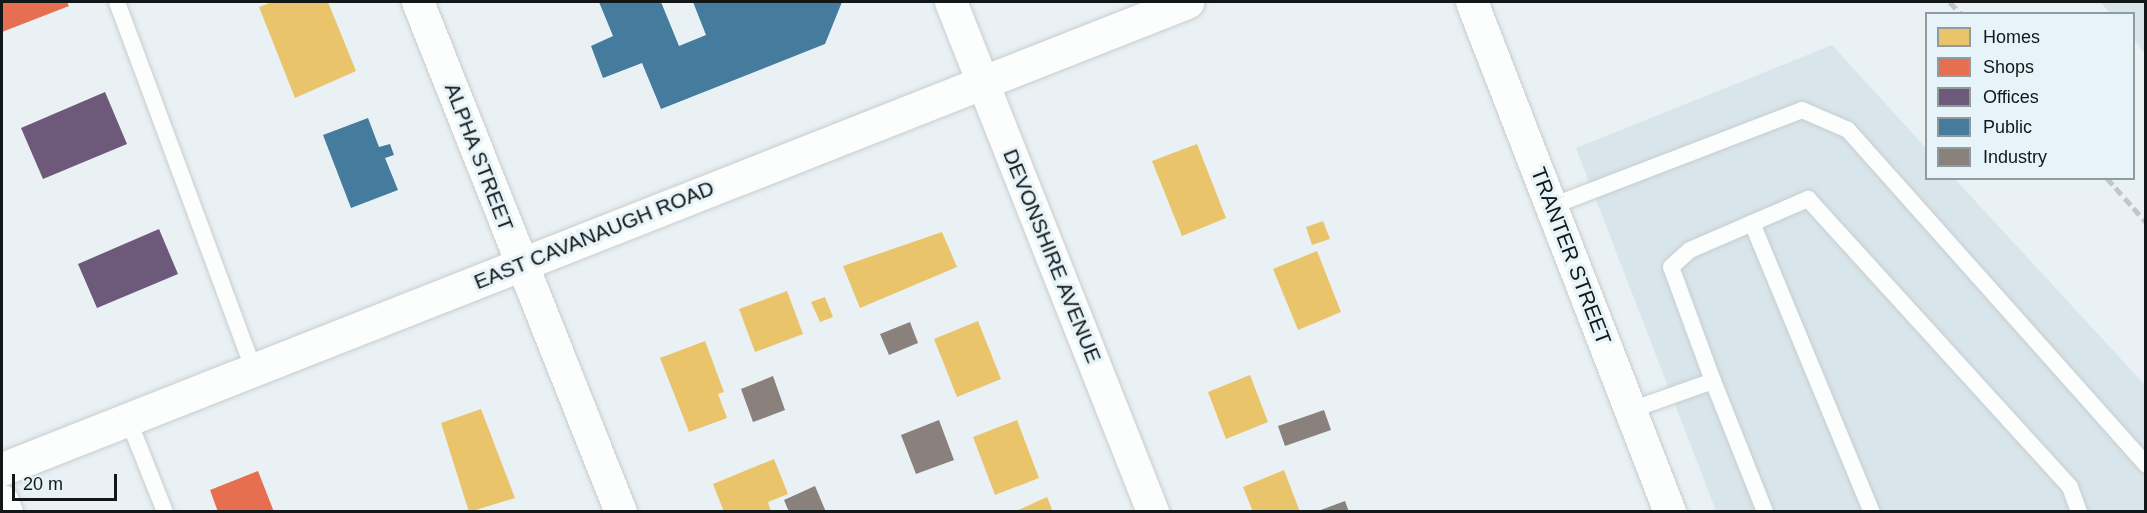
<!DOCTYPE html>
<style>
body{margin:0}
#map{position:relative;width:2147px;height:513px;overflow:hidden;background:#eaf1f4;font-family:Helvetica,sans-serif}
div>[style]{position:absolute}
.built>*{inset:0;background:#d8e6ec}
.homes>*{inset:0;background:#e9c46a}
.shops>*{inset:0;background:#e76f51}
.offices>*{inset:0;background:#6d597a}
.public>*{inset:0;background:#457b9d}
.industry>*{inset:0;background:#8a817c}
.roads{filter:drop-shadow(0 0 2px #c8cdcf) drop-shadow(0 0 2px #c8cdcf)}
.service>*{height:16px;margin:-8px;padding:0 8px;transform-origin:8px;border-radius:8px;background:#fcfdfd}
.minor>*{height:32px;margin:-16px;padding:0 16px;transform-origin:16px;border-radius:16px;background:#fcfdfd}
.tertiary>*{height:33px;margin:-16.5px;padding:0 16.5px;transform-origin:16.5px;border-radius:16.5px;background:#fcfdfd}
.secondary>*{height:33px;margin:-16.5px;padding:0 16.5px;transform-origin:16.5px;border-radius:16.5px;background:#fcfdfd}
.rail>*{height:4.5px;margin-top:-2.25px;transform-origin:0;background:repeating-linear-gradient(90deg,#c3c5c6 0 9px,transparent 0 13.5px)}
span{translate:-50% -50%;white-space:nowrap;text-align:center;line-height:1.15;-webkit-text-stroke:6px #e6f3f8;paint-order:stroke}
.street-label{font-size:21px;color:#121718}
.frame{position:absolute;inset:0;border:3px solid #121718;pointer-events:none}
.legend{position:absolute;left:1925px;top:12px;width:210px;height:168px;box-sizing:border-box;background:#e6f3f8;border:2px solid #919b9e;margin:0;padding:8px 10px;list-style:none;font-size:18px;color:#121718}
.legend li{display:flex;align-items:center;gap:12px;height:30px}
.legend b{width:30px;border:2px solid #919b9e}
.scale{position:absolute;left:12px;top:474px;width:105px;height:27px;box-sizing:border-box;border:3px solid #121718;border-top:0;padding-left:8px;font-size:18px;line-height:21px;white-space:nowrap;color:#121718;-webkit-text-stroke:4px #e6f3f8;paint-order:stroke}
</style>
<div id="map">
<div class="built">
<div style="clip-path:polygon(2100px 2px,2145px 2px,2145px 54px,2134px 40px,2134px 14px,2110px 13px)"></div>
<div style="clip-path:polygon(1832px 45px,1926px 148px,1926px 178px,1955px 179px,2145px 385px,2145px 511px,1716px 511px,1576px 148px)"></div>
</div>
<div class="homes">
<div style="clip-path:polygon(272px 2px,328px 2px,356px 71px,295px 98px,259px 7px)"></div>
<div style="clip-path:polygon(1197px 144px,1226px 218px,1182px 236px,1152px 161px)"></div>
<div style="clip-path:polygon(1323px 221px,1330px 239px,1312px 245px,1306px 227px)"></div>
<div style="clip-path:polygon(942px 232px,957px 267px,860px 308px,843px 266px)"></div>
<div style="clip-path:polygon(1317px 251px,1341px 312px,1298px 330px,1273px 269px)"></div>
<div style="clip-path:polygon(787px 291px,803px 334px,755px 352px,739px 309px)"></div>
<div style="clip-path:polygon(825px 297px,833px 317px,820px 322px,811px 302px)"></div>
<div style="clip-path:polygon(978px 321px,1001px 379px,957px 397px,934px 339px)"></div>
<div style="clip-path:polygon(705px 341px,724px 392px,718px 394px,727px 418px,689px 432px,660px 358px)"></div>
<div style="clip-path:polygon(1250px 375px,1268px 422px,1226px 439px,1208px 392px)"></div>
<div style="clip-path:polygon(481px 409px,515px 498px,469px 512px,441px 423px)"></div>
<div style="clip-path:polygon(1017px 420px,1039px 478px,995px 495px,973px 437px)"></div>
<div style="clip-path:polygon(774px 459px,788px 494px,768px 502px,771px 512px,724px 512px,713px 484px)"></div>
<div style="clip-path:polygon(1284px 470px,1300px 512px,1253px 512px,1243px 487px)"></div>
<div style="clip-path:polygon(1047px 497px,1053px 512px,1014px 512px)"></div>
</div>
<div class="shops">
<div style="clip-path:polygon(2px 2px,67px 2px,69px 6px,2px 32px)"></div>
<div style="clip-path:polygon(258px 471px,274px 512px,218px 512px,210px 490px)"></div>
</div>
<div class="offices">
<div style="clip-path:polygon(105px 92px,127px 144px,43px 179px,21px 128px)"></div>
<div style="clip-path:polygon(159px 229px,178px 274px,97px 308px,78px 264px)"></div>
</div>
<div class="public">
<div style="clip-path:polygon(599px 2px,661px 2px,679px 46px,706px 35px,693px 2px,842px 2px,825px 44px,661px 109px,642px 63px,603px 78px,591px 46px,613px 36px)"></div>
<div style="clip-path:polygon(368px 118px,379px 147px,390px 144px,394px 155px,385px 158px,398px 190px,351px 208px,323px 135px)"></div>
</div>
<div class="industry">
<div style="clip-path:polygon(910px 322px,918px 343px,889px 355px,880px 334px)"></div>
<div style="clip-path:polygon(773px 376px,785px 410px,753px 422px,741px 389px)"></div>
<div style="clip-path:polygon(1324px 410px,1331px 430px,1285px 446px,1278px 426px)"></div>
<div style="clip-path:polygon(939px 420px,954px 460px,916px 474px,901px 435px)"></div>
<div style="clip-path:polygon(815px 486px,826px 512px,789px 512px,784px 500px)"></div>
<div style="clip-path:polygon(1345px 501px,1349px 512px,1318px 512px,1318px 511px)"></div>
</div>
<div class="roads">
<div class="service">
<div style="left:117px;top:2px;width:393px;rotate:69.6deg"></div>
<div style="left:1552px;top:206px;width:268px;rotate:-21deg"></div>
<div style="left:1802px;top:110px;width:50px;rotate:23.5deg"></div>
<div style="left:1848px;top:130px;width:448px;rotate:48.3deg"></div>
<div style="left:1752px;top:223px;width:313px;rotate:67.5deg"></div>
<div style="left:1713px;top:381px;width:121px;rotate:-110.2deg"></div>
<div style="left:1671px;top:267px;width:25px;rotate:-42deg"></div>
<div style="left:1690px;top:250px;width:129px;rotate:-23.4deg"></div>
<div style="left:1808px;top:199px;width:389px;rotate:47.7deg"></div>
<div style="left:2070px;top:487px;width:27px;rotate:70deg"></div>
<div style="left:1631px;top:410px;width:87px;rotate:-19.5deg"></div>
<div style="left:1713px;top:381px;width:141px;rotate:68.3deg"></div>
<div style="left:128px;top:419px;width:100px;rotate:68.3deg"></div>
</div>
<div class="minor">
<div style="left:418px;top:2px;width:549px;rotate:68.3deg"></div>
<div style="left:951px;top:2px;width:549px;rotate:68.39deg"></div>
<div style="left:1472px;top:2px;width:547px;rotate:68.78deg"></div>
</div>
<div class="tertiary">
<div style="left:2px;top:469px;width:1274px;rotate:-21.51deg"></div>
</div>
<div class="secondary">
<div style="left:2px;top:501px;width:12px;rotate:70deg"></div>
</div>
</div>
<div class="rail">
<div style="left:1950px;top:2px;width:16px;rotate:47deg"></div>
<div style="left:2107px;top:178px;width:59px;rotate:48.4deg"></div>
</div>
<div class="street-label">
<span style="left:479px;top:157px;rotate:69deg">ALPHA STREET</span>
<span style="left:594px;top:235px;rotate:-22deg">EAST CAVANAUGH ROAD</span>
<span style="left:1052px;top:256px;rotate:68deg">DEVONSHIRE AVENUE</span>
<span style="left:1571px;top:256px;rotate:69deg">TRANTER STREET</span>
</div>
<div class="frame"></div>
<ul class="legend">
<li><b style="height:16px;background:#e9c46a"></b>Homes</li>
<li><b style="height:16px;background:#e76f51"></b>Shops</li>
<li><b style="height:16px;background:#6d597a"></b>Offices</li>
<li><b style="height:16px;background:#457b9d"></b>Public</li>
<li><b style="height:16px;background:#8a817c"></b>Industry</li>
</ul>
<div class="scale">20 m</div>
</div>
